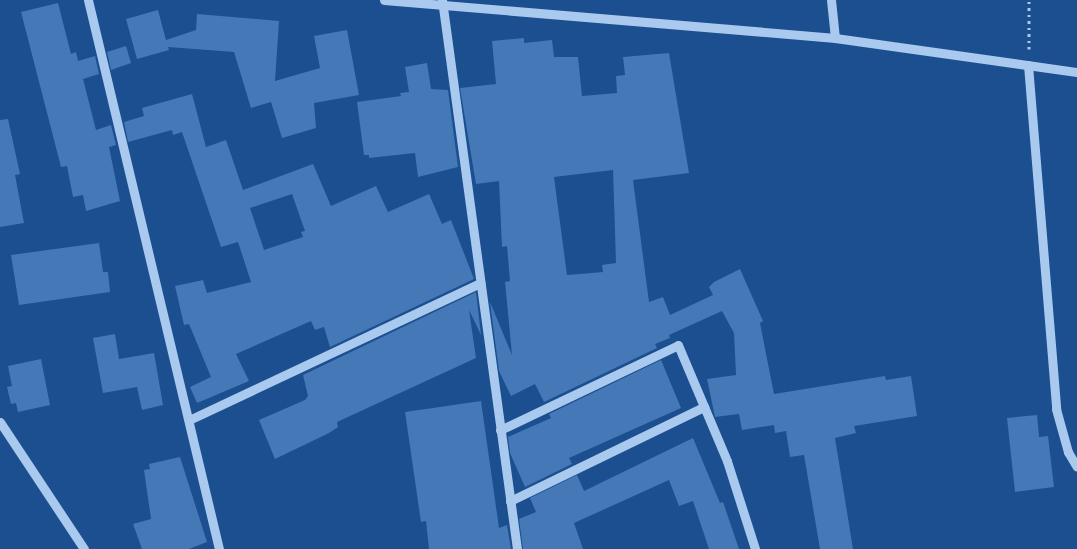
<!DOCTYPE html>
<style>
body{margin:0}
#map{position:relative;width:1077px;height:549px;overflow:hidden;background:#1b4f8f;font-family:Arial,sans-serif}
div>[style]{position:absolute}
.building>*{inset:0;background:#4478b7}
.path>*{height:3px;margin-top:-1.5px;transform-origin:0;background:repeating-linear-gradient(90deg,#a9c9ee 0 2.5px,transparent 0 6.5px)}
.minor>*{height:9px;margin:-4.5px;padding:0 4.5px;transform-origin:4.5px;border-radius:4.5px;background:#a9c9ee}
span{translate:-50% -50%;white-space:nowrap;text-align:center;line-height:1.15;-webkit-text-stroke:4.5px #1b4f8f;paint-order:stroke}
</style>
<div id="map">
<div class="building">
<div style="clip-path:polygon(58px 3px,71px 54px,76px 52px,78px 61px,95px 56px,99px 74px,83px 79px,96px 130px,111px 125px,116px 145px,109px 147px,120px 201px,86px 211px,83px 195px,73px 197px,67px 166px,61px 167px,21px 12px)"></div>
<div style="clip-path:polygon(158px 10px,166px 40px,196px 30px,197px 14px,279px 21px,275px 81px,320px 68px,314px 36px,347px 30px,359px 95px,314px 103px,316px 128px,282px 138px,271px 102px,251px 108px,234px 52px,168px 47px,169px 50px,137px 59px,126px 19px)"></div>
<div style="clip-path:polygon(evenodd,524px 38px,524px 43px,552px 40px,554px 57px,578px 57px,582px 96px,617px 93px,616px 76px,625px 75px,623px 57px,669px 53px,689px 173px,633px 180px,649px 302px,663px 297px,670px 315px,713px 295px,709px 287px,714px 282px,740px 269px,763px 321px,760px 323px,774px 394px,885px 376px,886px 380px,911px 376px,917px 416px,854px 426px,856px 433px,835px 438px,853px 549px,820px 549px,804px 455px,790px 457px,786px 431px,775px 433px,774px 425px,742px 430px,739px 414px,715px 417px,707px 379px,736px 375px,734px 333px,722px 311px,669px 335px,670px 338px,655px 344px,657px 348px,544px 402px,535px 384px,511px 396px,499px 371px,490px 302px,512px 355px,505px 282px,510px 281px,507px 246px,502px 247px,499px 181px,476px 184px,460px 88px,496px 84px,492px 41px,524px 38px,613px 170px,616px 263px,602px 265px,603px 272px,567px 275px,554px 177px,613px 170px)"></div>
<div style="clip-path:polygon(126px 46px,131px 63px,111px 70px,107px 52px)"></div>
<div style="clip-path:polygon(427px 63px,431px 89px,448px 90px,458px 167px,418px 177px,415px 153px,369px 158px,369px 155px,364px 155px,357px 102px,401px 96px,400px 93px,409px 92px,405px 67px)"></div>
<div style="clip-path:polygon(evenodd,192px 94px,206px 147px,226px 140px,243px 190px,313px 164px,331px 206px,376px 186px,388px 212px,429px 194px,442px 224px,451px 220px,474px 279px,330px 347px,324px 327px,315px 330px,311px 321px,236px 354px,249px 381px,197px 403px,190px 387px,211px 377px,189px 324px,184px 325px,175px 286px,203px 280px,207px 293px,251px 282px,238px 242px,221px 247px,182px 132px,173px 135px,172px 130px,128px 142px,124px 122px,144px 116px,142px 108px,192px 94px,292px 194px,305px 231px,301px 232px,303px 237px,264px 250px,250px 208px,292px 194px)"></div>
<div style="clip-path:polygon(8px 119px,20px 174px,15px 175px,24px 223px,0 227px,0 120px)"></div>
<div style="clip-path:polygon(99px 243px,103px 272px,108px 272px,110px 292px,19px 305px,11px 255px)"></div>
<div style="clip-path:polygon(476px 292px,481px 335px,469px 310px,476px 358px,337px 422px,338px 427px,329px 433px,275px 459px,259px 420px,305px 400px,308px 396px,303px 375px)"></div>
<div style="clip-path:polygon(115px 334px,119px 359px,154px 353px,163px 405px,142px 410px,137px 387px,103px 393px,93px 338px)"></div>
<div style="clip-path:polygon(41px 359px,50px 405px,18px 412px,16px 403px,11px 404px,7px 387px,12px 386px,8px 366px)"></div>
<div style="clip-path:polygon(661px 360px,681px 408px,569px 458px,572px 464px,525px 487px,510px 453px,508px 437px,551px 418px,549px 414px)"></div>
<div style="clip-path:polygon(481px 401px,499px 528px,507px 525px,511px 549px,429px 549px,426px 521px,421px 522px,405px 412px)"></div>
<div style="clip-path:polygon(1037px 415px,1039px 437px,1048px 436px,1054px 487px,1015px 492px,1007px 418px)"></div>
<div style="clip-path:polygon(693px 438px,720px 503px,723px 502px,739px 549px,709px 549px,693px 501px,679px 506px,669px 480px,574px 523px,583px 549px,523px 549px,519px 519px,536px 512px,530px 498px,577px 475px,584px 491px)"></div>
<div style="clip-path:polygon(180px 457px,207px 542px,189px 549px,142px 549px,133px 524px,151px 519px,144px 470px,150px 469px,149px 464px)"></div>
</div>
<div class="path">
<div style="left:1029px;top:49px;width:49px;rotate:-90deg"></div>
</div>
<div class="minor">
<div style="left:88px;top:0;width:564px;rotate:76.58deg"></div>
<div style="left:384px;top:0;width:453px;rotate:4.8deg"></div>
<div style="left:835px;top:38px;width:244px;rotate:8deg"></div>
<div style="left:442px;top:0;width:554px;rotate:82.22deg"></div>
<div style="left:831px;top:0;width:38px;rotate:84deg"></div>
<div style="left:1028px;top:65px;width:345px;rotate:85.3deg"></div>
<div style="left:1056px;top:409px;width:45px;rotate:74.4deg"></div>
<div style="left:1068px;top:452px;width:17px;rotate:59deg"></div>
<div style="left:189px;top:420px;width:322px;rotate:-25.2deg"></div>
<div style="left:0;top:422px;width:152px;rotate:56.5deg"></div>
<div style="left:500px;top:430px;width:197px;rotate:-25.5deg"></div>
<div style="left:678px;top:345px;width:126px;rotate:67.1deg"></div>
<div style="left:727px;top:461px;width:92px;rotate:72.3deg"></div>
<div style="left:510px;top:501px;width:216px;rotate:-25.9deg"></div>
</div>
</div>
